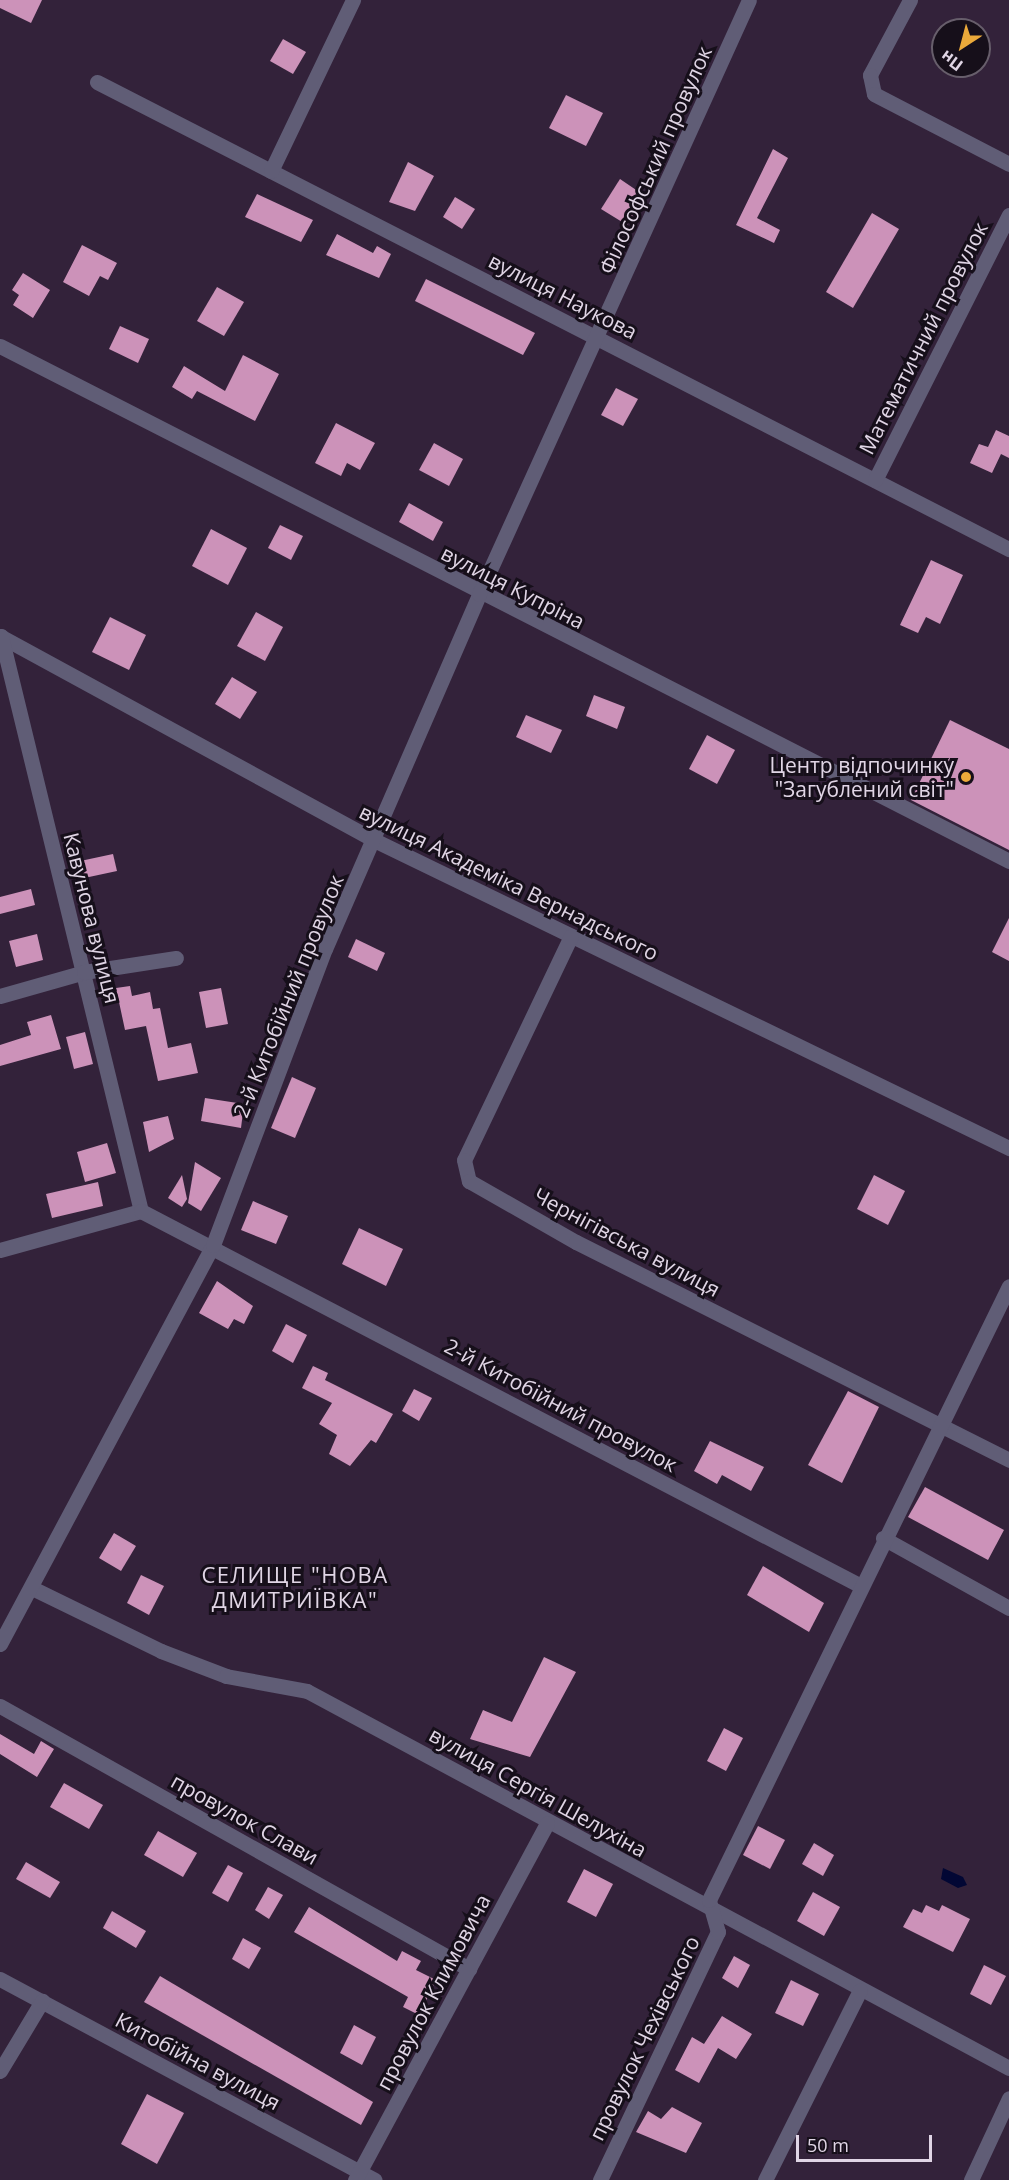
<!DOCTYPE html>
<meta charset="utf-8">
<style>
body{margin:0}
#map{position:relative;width:1009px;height:2180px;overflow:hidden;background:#33223a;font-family:"Open Sans",sans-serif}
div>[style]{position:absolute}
.water>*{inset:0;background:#020734}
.building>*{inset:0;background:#cc92b9}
.minor>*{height:15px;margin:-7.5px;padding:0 7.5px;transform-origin:7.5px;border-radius:7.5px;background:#605d76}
.dots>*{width:16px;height:16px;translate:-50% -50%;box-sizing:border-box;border:3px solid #160f1a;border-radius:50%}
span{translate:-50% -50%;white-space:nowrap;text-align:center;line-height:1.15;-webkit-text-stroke:6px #160f1a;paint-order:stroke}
.street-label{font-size:21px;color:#e0d5e5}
.poi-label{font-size:21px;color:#e0d5e5}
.right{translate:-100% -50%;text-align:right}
.neighbourhood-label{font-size:22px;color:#e0d5e5;letter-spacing:1.5px}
.north{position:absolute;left:931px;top:18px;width:60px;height:60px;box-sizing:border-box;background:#160f1a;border:2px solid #675e6b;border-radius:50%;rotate:216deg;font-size:16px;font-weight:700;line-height:24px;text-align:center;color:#e0d5e5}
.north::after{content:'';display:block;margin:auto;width:21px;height:27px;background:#eba93a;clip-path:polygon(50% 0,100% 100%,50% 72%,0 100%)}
.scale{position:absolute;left:796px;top:2135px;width:136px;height:27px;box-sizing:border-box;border:3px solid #e0d5e5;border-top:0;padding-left:8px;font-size:18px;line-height:21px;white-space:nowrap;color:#e0d5e5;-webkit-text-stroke:4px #160f1a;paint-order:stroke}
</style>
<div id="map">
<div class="water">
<div style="clip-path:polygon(943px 1868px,963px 1877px,967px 1885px,958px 1888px,941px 1879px)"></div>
</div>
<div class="building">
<div style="clip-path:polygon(0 0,42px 0,31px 23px,0 8px)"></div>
<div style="clip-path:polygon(283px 39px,306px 52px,293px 74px,270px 61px)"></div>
<div style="clip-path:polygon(566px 95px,603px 113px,586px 146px,549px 128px)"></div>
<div style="clip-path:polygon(773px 149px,788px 158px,757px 218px,780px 230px,774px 243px,736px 225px)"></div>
<div style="clip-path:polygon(408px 162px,434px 176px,415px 211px,389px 202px)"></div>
<div style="clip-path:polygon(620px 179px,645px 196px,627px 225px,601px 209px)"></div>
<div style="clip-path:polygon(257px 194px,313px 220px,301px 242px,245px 217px)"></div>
<div style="clip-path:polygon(455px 197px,475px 209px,462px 229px,443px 217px)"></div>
<div style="clip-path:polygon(872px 213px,899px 229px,853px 308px,826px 292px)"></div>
<div style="clip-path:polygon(337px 234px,373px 253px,377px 246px,391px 254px,379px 278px,326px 255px)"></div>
<div style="clip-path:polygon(82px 245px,117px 263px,108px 280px,100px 276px,89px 296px,63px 282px)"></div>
<div style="clip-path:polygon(23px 273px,50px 290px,33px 318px,13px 305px,19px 295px,12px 290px)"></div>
<div style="clip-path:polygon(426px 279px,535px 333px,523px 355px,415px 301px)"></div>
<div style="clip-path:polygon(217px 287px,244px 302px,224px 336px,197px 321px)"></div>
<div style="clip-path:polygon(120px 326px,149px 339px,138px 363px,109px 349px)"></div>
<div style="clip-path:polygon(243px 355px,279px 374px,255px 421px,197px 391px,192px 399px,172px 387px,184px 366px,225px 391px)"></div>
<div style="clip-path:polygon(616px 388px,638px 399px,623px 426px,601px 415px)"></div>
<div style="clip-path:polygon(336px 423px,375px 443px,360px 470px,347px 463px,341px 476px,315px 463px)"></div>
<div style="clip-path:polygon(996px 430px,1009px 436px,1009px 458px,1001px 454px,992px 473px,970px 463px,979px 444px,988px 447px)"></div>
<div style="clip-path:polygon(434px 443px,463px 459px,449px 486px,419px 470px)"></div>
<div style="clip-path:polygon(409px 503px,443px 522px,433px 541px,399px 522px)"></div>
<div style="clip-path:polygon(280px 525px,303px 536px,291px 560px,268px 548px)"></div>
<div style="clip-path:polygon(211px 529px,247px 548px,228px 585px,192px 566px)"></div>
<div style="clip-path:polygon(931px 560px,963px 575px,940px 624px,926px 617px,918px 633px,900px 625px)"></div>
<div style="clip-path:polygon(256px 612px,283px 627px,265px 661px,237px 646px)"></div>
<div style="clip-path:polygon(110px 617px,146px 635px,129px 670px,92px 652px)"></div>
<div style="clip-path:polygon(232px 677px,257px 692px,240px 719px,215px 704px)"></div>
<div style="clip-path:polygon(594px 695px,625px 707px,617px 729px,586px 716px)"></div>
<div style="clip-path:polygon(526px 715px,562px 730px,551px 753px,516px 737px)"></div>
<div style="clip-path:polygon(950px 720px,1009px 749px,1009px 850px,911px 800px)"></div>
<div style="clip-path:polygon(707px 735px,735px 750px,717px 784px,689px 769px)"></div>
<div style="clip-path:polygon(113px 854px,117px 871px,75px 880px,71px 863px)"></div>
<div style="clip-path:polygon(31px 889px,35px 905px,0 914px,0 897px)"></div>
<div style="clip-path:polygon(1009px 918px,1009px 961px,992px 952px)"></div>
<div style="clip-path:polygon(37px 934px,43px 960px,16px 967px,9px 941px)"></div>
<div style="clip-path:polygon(356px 939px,385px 953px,377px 971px,348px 957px)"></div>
<div style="clip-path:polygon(130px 986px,132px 996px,150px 992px,153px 1009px,160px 1008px,168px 1048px,191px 1043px,198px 1073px,158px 1081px,146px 1026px,125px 1030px,116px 988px)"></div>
<div style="clip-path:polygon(221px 988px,228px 1024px,206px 1028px,199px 992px)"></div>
<div style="clip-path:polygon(51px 1015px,61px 1049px,0 1066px,0 1045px,31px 1035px,27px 1022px)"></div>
<div style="clip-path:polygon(85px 1032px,93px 1064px,74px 1069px,66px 1037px)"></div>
<div style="clip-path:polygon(292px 1077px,316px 1088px,295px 1138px,271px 1128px)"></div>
<div style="clip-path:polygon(205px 1098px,244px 1104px,241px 1128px,201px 1121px)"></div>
<div style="clip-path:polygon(168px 1116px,174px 1139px,149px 1152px,143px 1122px)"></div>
<div style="clip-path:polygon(107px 1143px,116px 1173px,85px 1182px,77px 1152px)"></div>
<div style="clip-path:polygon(195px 1162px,221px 1178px,201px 1211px,188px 1203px)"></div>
<div style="clip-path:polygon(182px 1175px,187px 1199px,182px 1207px,168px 1198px)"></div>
<div style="clip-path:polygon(874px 1175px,905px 1191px,888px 1225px,857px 1209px)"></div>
<div style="clip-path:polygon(98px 1182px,103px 1206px,52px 1218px,46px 1194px)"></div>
<div style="clip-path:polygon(253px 1201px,288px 1216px,276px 1244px,241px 1230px)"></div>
<div style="clip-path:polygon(359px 1228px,403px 1249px,386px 1286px,342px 1264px)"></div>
<div style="clip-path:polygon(217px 1281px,253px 1306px,244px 1324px,234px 1319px,228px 1329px,199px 1313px)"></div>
<div style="clip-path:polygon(286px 1324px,307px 1335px,293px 1363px,272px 1351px)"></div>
<div style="clip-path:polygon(313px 1366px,328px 1373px,325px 1380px,393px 1414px,376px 1443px,371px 1440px,350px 1466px,329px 1454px,337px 1435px,319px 1424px,332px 1403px,302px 1388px)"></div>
<div style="clip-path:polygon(414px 1389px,432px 1398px,419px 1421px,402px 1411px)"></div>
<div style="clip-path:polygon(848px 1391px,879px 1407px,842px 1483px,808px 1465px)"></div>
<div style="clip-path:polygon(710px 1441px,764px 1467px,751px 1491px,722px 1475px,717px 1484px,694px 1471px)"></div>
<div style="clip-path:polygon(925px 1487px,1004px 1530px,988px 1560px,908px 1517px)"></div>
<div style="clip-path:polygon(114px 1533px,136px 1546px,121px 1571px,99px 1558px)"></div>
<div style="clip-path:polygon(763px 1566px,824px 1603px,809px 1632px,747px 1595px)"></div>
<div style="clip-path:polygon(141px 1575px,164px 1586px,149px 1615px,127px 1603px)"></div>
<div style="clip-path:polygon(544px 1657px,576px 1672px,530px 1757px,470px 1739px,483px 1710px,512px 1722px)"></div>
<div style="clip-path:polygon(724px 1728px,743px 1738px,726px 1771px,707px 1761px)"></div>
<div style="clip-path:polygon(0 1734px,34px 1754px,41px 1741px,54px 1749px,37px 1777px,0 1754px)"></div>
<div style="clip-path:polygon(64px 1783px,103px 1805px,89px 1829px,50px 1807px)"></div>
<div style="clip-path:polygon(758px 1826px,785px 1840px,770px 1869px,743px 1855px)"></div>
<div style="clip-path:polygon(158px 1831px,197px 1853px,183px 1877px,144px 1855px)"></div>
<div style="clip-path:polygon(814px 1843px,834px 1855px,823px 1876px,802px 1864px)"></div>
<div style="clip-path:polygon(26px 1862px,60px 1882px,50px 1898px,16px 1879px)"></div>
<div style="clip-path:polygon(228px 1865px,243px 1873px,228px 1902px,212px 1893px)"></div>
<div style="clip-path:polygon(584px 1869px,613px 1884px,596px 1917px,567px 1902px)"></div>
<div style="clip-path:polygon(268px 1887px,283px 1895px,269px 1919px,255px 1910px)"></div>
<div style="clip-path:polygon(813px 1892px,840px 1907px,824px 1936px,797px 1921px)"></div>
<div style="clip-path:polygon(926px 1905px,939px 1911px,942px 1905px,970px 1919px,953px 1952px,903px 1927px,913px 1909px,922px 1913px)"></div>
<div style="clip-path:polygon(309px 1907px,397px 1961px,402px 1951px,421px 1961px,416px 1970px,436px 1980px,419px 2015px,403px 2007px,408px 1997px,294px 1932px)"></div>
<div style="clip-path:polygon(112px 1911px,146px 1931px,136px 1948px,103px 1928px)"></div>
<div style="clip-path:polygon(243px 1938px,261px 1948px,249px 1969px,232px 1959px)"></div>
<div style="clip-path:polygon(734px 1956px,750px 1965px,738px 1988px,722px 1978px)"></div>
<div style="clip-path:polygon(984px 1965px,1006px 1976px,991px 2005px,970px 1994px)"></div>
<div style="clip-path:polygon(160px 1976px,373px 2102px,361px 2125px,144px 2002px)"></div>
<div style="clip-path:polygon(791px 1980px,819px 1994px,803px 2026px,775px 2013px)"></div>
<div style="clip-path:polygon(722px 2016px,752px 2034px,736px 2059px,718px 2048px,699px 2083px,675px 2070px,692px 2037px,704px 2044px)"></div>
<div style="clip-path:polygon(354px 2025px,376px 2037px,362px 2065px,340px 2053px)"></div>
<div style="clip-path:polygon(147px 2094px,184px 2113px,157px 2164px,121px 2144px)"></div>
<div style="clip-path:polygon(672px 2107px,702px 2123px,686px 2153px,636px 2132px,648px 2111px,661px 2119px)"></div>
</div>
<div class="minor">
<div style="left:910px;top:0;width:85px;rotate:118.1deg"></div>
<div style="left:870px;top:75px;width:19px;rotate:78deg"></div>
<div style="left:874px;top:94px;width:152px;rotate:27.4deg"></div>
<div style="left:97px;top:82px;width:1025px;rotate:27.12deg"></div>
<div style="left:271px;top:171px;width:190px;rotate:-64.4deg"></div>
<div style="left:0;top:346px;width:1133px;rotate:27.04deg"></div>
<div style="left:875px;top:480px;width:297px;rotate:-63.2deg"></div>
<div style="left:0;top:636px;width:428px;rotate:28.6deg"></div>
<div style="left:376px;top:841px;width:704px;rotate:25.87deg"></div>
<div style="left:1px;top:636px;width:592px;rotate:76.32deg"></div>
<div style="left:571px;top:936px;width:248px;rotate:115.5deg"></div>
<div style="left:464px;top:1160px;width:22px;rotate:77deg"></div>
<div style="left:469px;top:1181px;width:123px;rotate:29.7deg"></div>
<div style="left:576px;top:1242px;width:485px;rotate:26.7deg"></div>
<div style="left:0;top:996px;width:87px;rotate:-15.9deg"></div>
<div style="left:84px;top:972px;width:93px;rotate:-8.7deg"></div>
<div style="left:0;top:1250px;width:146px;rotate:-15.5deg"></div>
<div style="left:141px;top:1211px;width:810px;rotate:27.51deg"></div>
<div style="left:883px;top:1538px;width:144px;rotate:29.1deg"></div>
<div style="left:32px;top:1588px;width:144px;rotate:26deg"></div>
<div style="left:161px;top:1651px;width:70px;rotate:21deg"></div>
<div style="left:226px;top:1676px;width:82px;rotate:10.5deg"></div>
<div style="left:307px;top:1691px;width:797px;rotate:28.24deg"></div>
<div style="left:0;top:1644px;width:452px;rotate:-61.9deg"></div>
<div style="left:213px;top:1245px;width:316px;rotate:-69.3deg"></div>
<div style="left:325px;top:949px;width:387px;rotate:-66.5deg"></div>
<div style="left:479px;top:594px;width:652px;rotate:-65.56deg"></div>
<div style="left:0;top:1706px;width:538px;rotate:29.28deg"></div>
<div style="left:0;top:1979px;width:425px;rotate:28.2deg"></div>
<div style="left:0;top:2071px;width:82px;rotate:-59deg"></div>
<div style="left:355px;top:2180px;width:405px;rotate:-61.7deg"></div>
<div style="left:600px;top:2180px;width:275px;rotate:-64.6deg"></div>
<div style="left:718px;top:1932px;width:33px;rotate:-106deg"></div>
<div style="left:709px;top:1900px;width:683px;rotate:-63.96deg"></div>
<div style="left:765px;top:2180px;width:212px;rotate:-63.4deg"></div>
<div style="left:971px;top:2180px;width:90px;rotate:-65.1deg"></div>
</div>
<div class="dots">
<div style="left:966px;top:777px;background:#eba93a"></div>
</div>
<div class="street-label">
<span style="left:655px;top:160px;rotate:-66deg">Філософський провулок</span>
<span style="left:563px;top:296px;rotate:27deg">вулиця Наукова</span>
<span style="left:923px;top:338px;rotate:-63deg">Математичний провулок</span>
<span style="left:513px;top:587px;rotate:27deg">вулиця Купріна</span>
<span style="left:509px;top:882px;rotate:26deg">вулиця Академіка Вернадського</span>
<span style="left:92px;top:918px;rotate:76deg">Кавунова вулиця</span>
<span style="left:288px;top:996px;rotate:-68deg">2-й Китобійний провулок</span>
<span style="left:627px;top:1242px;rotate:28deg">Чернігівська вулиця</span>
<span style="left:561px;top:1405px;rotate:28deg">2-й Китобійний провулок</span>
<span style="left:538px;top:1792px;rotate:29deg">вулиця Сергія Шелухіна</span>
<span style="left:245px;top:1819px;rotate:29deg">провулок Слави</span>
<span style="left:433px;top:1992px;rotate:-62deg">провулок Климовича</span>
<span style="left:644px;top:2038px;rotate:-64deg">провулок Чехівського</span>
<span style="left:198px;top:2061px;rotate:28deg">Китобійна вулиця</span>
</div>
<div class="poi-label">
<span class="right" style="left:954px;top:777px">Центр відпочинку<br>"Загублений світ"</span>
</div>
<div class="neighbourhood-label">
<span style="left:295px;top:1587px">СЕЛИЩЕ "НОВА<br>ДМИТРИЇВКА"</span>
</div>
<div class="north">Пн</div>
<div class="scale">50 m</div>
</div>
